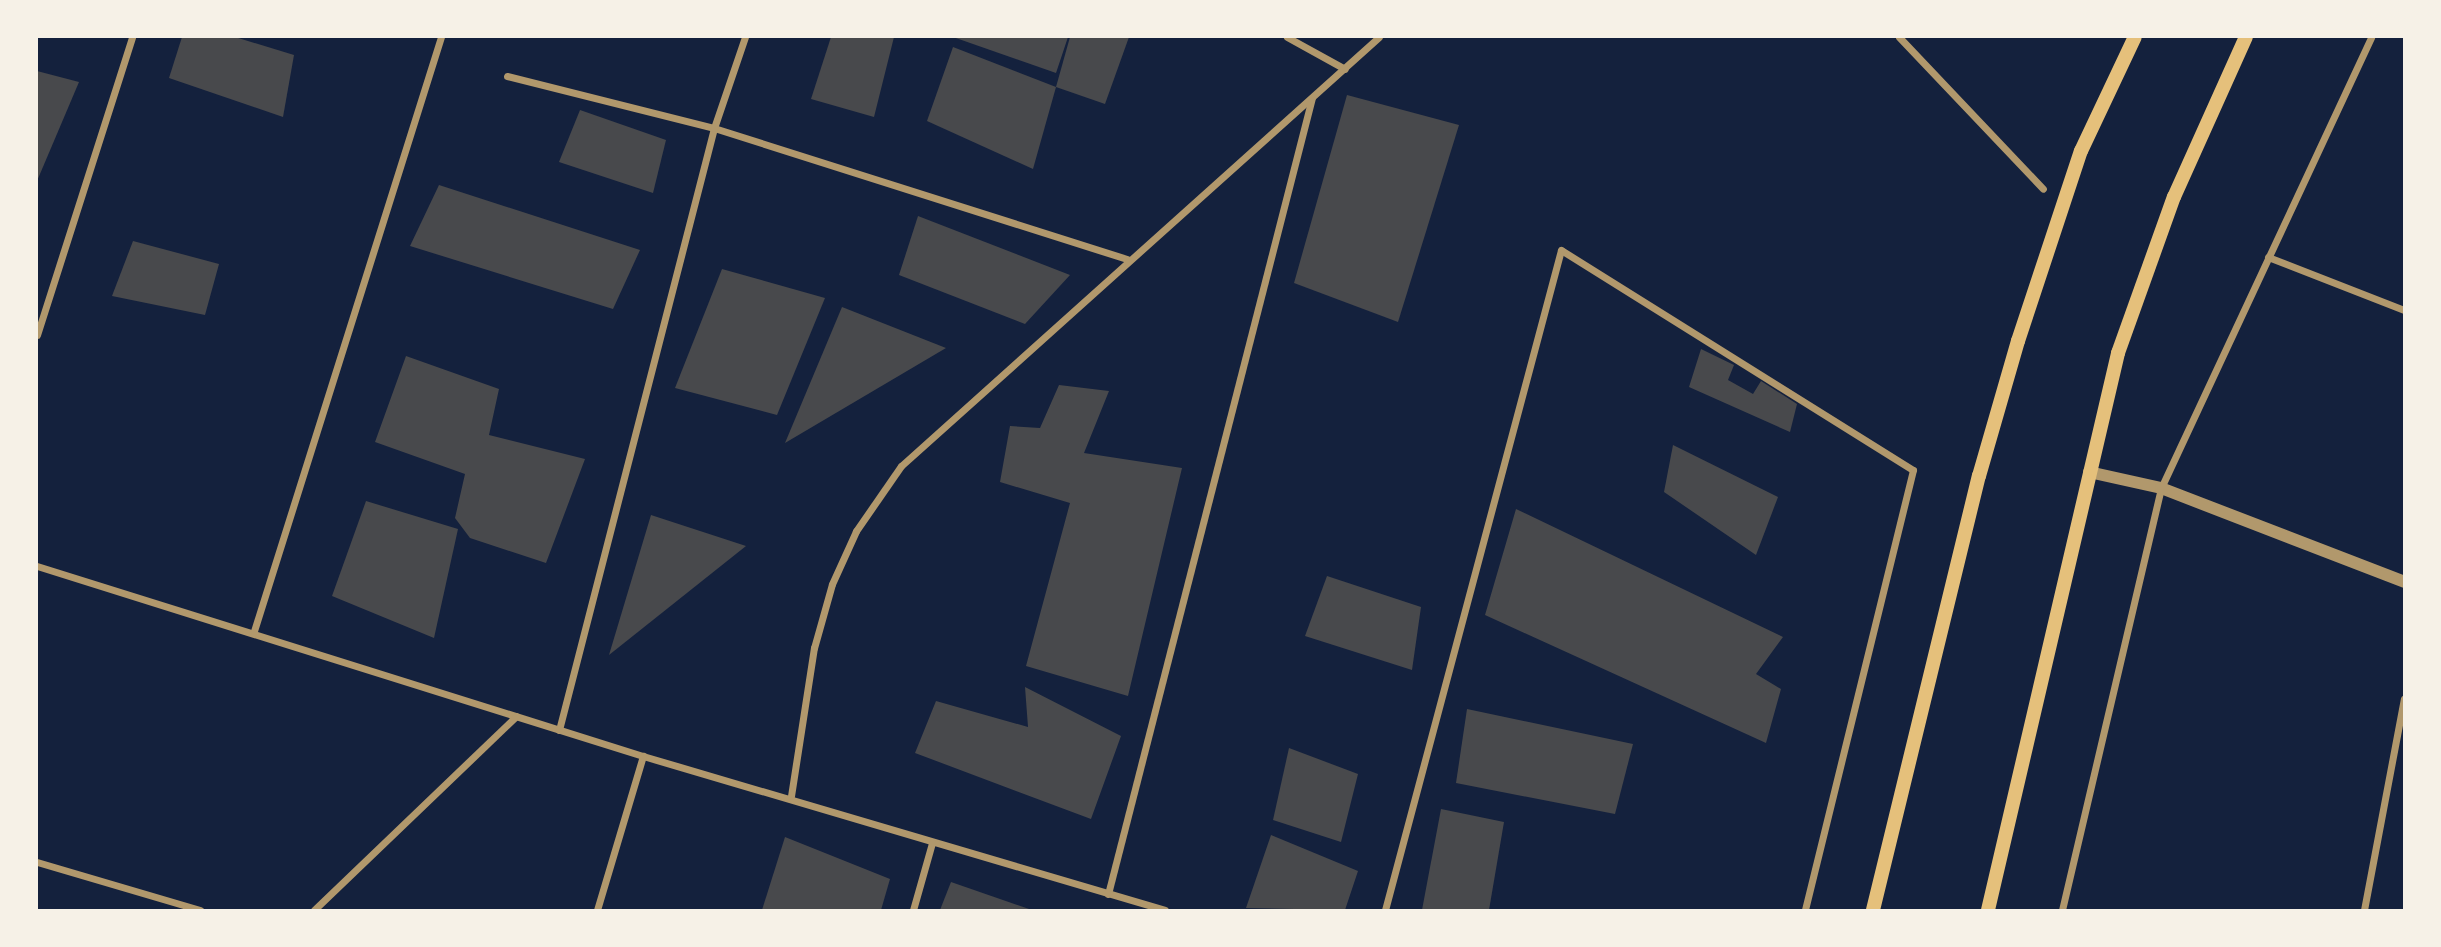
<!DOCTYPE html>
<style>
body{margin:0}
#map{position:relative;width:2441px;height:947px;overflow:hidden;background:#14213d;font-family:Arial,sans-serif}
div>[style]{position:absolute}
.building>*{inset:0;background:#48494c}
.minor>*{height:7px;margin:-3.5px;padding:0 3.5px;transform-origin:3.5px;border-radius:3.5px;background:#b1986c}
.tertiary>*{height:12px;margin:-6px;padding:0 6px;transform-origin:6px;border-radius:6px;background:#b1986c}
.secondary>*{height:14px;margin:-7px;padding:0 7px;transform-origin:7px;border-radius:7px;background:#e5c07b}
span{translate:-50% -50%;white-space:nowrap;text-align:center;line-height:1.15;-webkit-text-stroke:5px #f6f1e7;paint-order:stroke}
.frame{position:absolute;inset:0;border:38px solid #f6f1e7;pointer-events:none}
</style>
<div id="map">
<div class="building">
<div style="clip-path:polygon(182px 37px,235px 37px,294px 55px,283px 117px,169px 78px)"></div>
<div style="clip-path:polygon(831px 37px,894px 37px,874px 117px,811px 99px)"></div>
<div style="clip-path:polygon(953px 37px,1068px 37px,1056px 73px)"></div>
<div style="clip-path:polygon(1070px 37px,1129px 37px,1105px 104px,1056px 87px)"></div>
<div style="clip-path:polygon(953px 47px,1056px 87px,1033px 169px,927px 121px)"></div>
<div style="clip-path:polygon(37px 71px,79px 82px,37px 181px)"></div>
<div style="clip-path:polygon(1347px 95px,1459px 125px,1398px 322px,1294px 283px)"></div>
<div style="clip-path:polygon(580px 110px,666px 140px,653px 193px,559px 162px)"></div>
<div style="clip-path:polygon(439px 185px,640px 250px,613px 309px,410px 246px)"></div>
<div style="clip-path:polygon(918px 216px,1070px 275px,1025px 324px,899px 275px)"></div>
<div style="clip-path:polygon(133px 241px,219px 264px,205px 315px,112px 296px)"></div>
<div style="clip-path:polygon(722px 269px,825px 298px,777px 415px,675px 388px)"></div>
<div style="clip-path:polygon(842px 307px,946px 348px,785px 443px)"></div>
<div style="clip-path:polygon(1701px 349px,1734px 365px,1728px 380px,1753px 394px,1761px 381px,1797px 404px,1790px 432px,1689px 387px)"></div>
<div style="clip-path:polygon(406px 356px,499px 389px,489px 435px,585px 459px,546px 563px,470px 538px,455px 518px,465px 474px,375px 442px)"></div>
<div style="clip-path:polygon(1059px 385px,1109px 391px,1084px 453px,1182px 468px,1128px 696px,1026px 666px,1070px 503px,1000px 482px,1010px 426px,1040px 428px)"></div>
<div style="clip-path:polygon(1673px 445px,1778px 497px,1756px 555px,1664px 492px)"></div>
<div style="clip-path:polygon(366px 501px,458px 529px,434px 638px,332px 596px)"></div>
<div style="clip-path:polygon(1516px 509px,1783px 637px,1756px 674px,1781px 689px,1766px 743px,1485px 615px)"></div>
<div style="clip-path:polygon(651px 515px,746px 546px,609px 655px)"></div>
<div style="clip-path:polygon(1327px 576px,1421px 607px,1412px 670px,1305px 636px)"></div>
<div style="clip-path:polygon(1025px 687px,1121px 736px,1091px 819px,915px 753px,936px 701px,1028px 727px)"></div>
<div style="clip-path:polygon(1467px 709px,1633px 744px,1615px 814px,1456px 783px)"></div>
<div style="clip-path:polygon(1289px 748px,1358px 774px,1341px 842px,1273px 820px)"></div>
<div style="clip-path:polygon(1441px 809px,1504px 822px,1489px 910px,1422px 910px)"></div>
<div style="clip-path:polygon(1271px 835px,1358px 871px,1345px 910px,1246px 908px)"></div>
<div style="clip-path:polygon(785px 837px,890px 879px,881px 910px,762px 910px)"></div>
<div style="clip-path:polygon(951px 882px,1032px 910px,940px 910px)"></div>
</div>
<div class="minor">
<div style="left:1287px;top:37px;width:66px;rotate:28.9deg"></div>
<div style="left:1899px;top:37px;width:209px;rotate:46.5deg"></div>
<div style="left:507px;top:76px;width:213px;rotate:14.1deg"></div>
<div style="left:714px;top:128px;width:434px;rotate:17.6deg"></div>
<div style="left:2268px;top:257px;width:146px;rotate:21.3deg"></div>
<div style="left:37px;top:335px;width:313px;rotate:-72.3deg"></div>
<div style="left:37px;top:566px;width:635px;rotate:17.41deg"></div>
<div style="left:643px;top:756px;width:544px;rotate:16.44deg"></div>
<div style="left:254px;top:631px;width:623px;rotate:-72.53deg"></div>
<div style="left:559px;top:730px;width:622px;rotate:-75.56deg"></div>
<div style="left:714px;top:128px;width:96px;rotate:-71.2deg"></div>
<div style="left:791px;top:796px;width:150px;rotate:-81.2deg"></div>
<div style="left:814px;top:648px;width:66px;rotate:-74.3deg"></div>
<div style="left:832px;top:584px;width:58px;rotate:-65.6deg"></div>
<div style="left:856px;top:531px;width:79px;rotate:-55.3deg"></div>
<div style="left:901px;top:466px;width:642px;rotate:-41.91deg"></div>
<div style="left:37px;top:862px;width:170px;rotate:16.4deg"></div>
<div style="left:1108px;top:894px;width:822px;rotate:-75.63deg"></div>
<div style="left:314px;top:910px;width:280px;rotate:-43.8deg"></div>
<div style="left:597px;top:910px;width:161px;rotate:-73.4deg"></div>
<div style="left:913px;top:910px;width:70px;rotate:-74.2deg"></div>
<div style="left:1385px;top:910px;width:683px;rotate:-75.07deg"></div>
<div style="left:1561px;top:250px;width:415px;rotate:32deg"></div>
<div style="left:1913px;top:470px;width:453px;rotate:103.8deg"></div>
<div style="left:2062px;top:910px;width:433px;rotate:-76.8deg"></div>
<div style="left:2161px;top:488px;width:497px;rotate:-65deg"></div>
<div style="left:2364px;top:910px;width:215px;rotate:-79.3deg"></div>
</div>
<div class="tertiary">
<div style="left:2089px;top:472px;width:74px;rotate:12.5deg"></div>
<div style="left:2161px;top:488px;width:261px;rotate:21.1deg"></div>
</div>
<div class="secondary">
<div style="left:1873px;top:910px;width:447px;rotate:-76.3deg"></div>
<div style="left:1979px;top:476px;width:141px;rotate:-73.9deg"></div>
<div style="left:2018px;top:341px;width:200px;rotate:-71.7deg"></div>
<div style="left:2081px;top:151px;width:126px;rotate:-64.7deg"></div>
<div style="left:1988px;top:910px;width:572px;rotate:-76.86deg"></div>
<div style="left:2118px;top:353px;width:166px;rotate:-70.3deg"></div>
<div style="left:2174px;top:197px;width:175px;rotate:-65.8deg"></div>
</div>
<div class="frame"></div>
</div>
